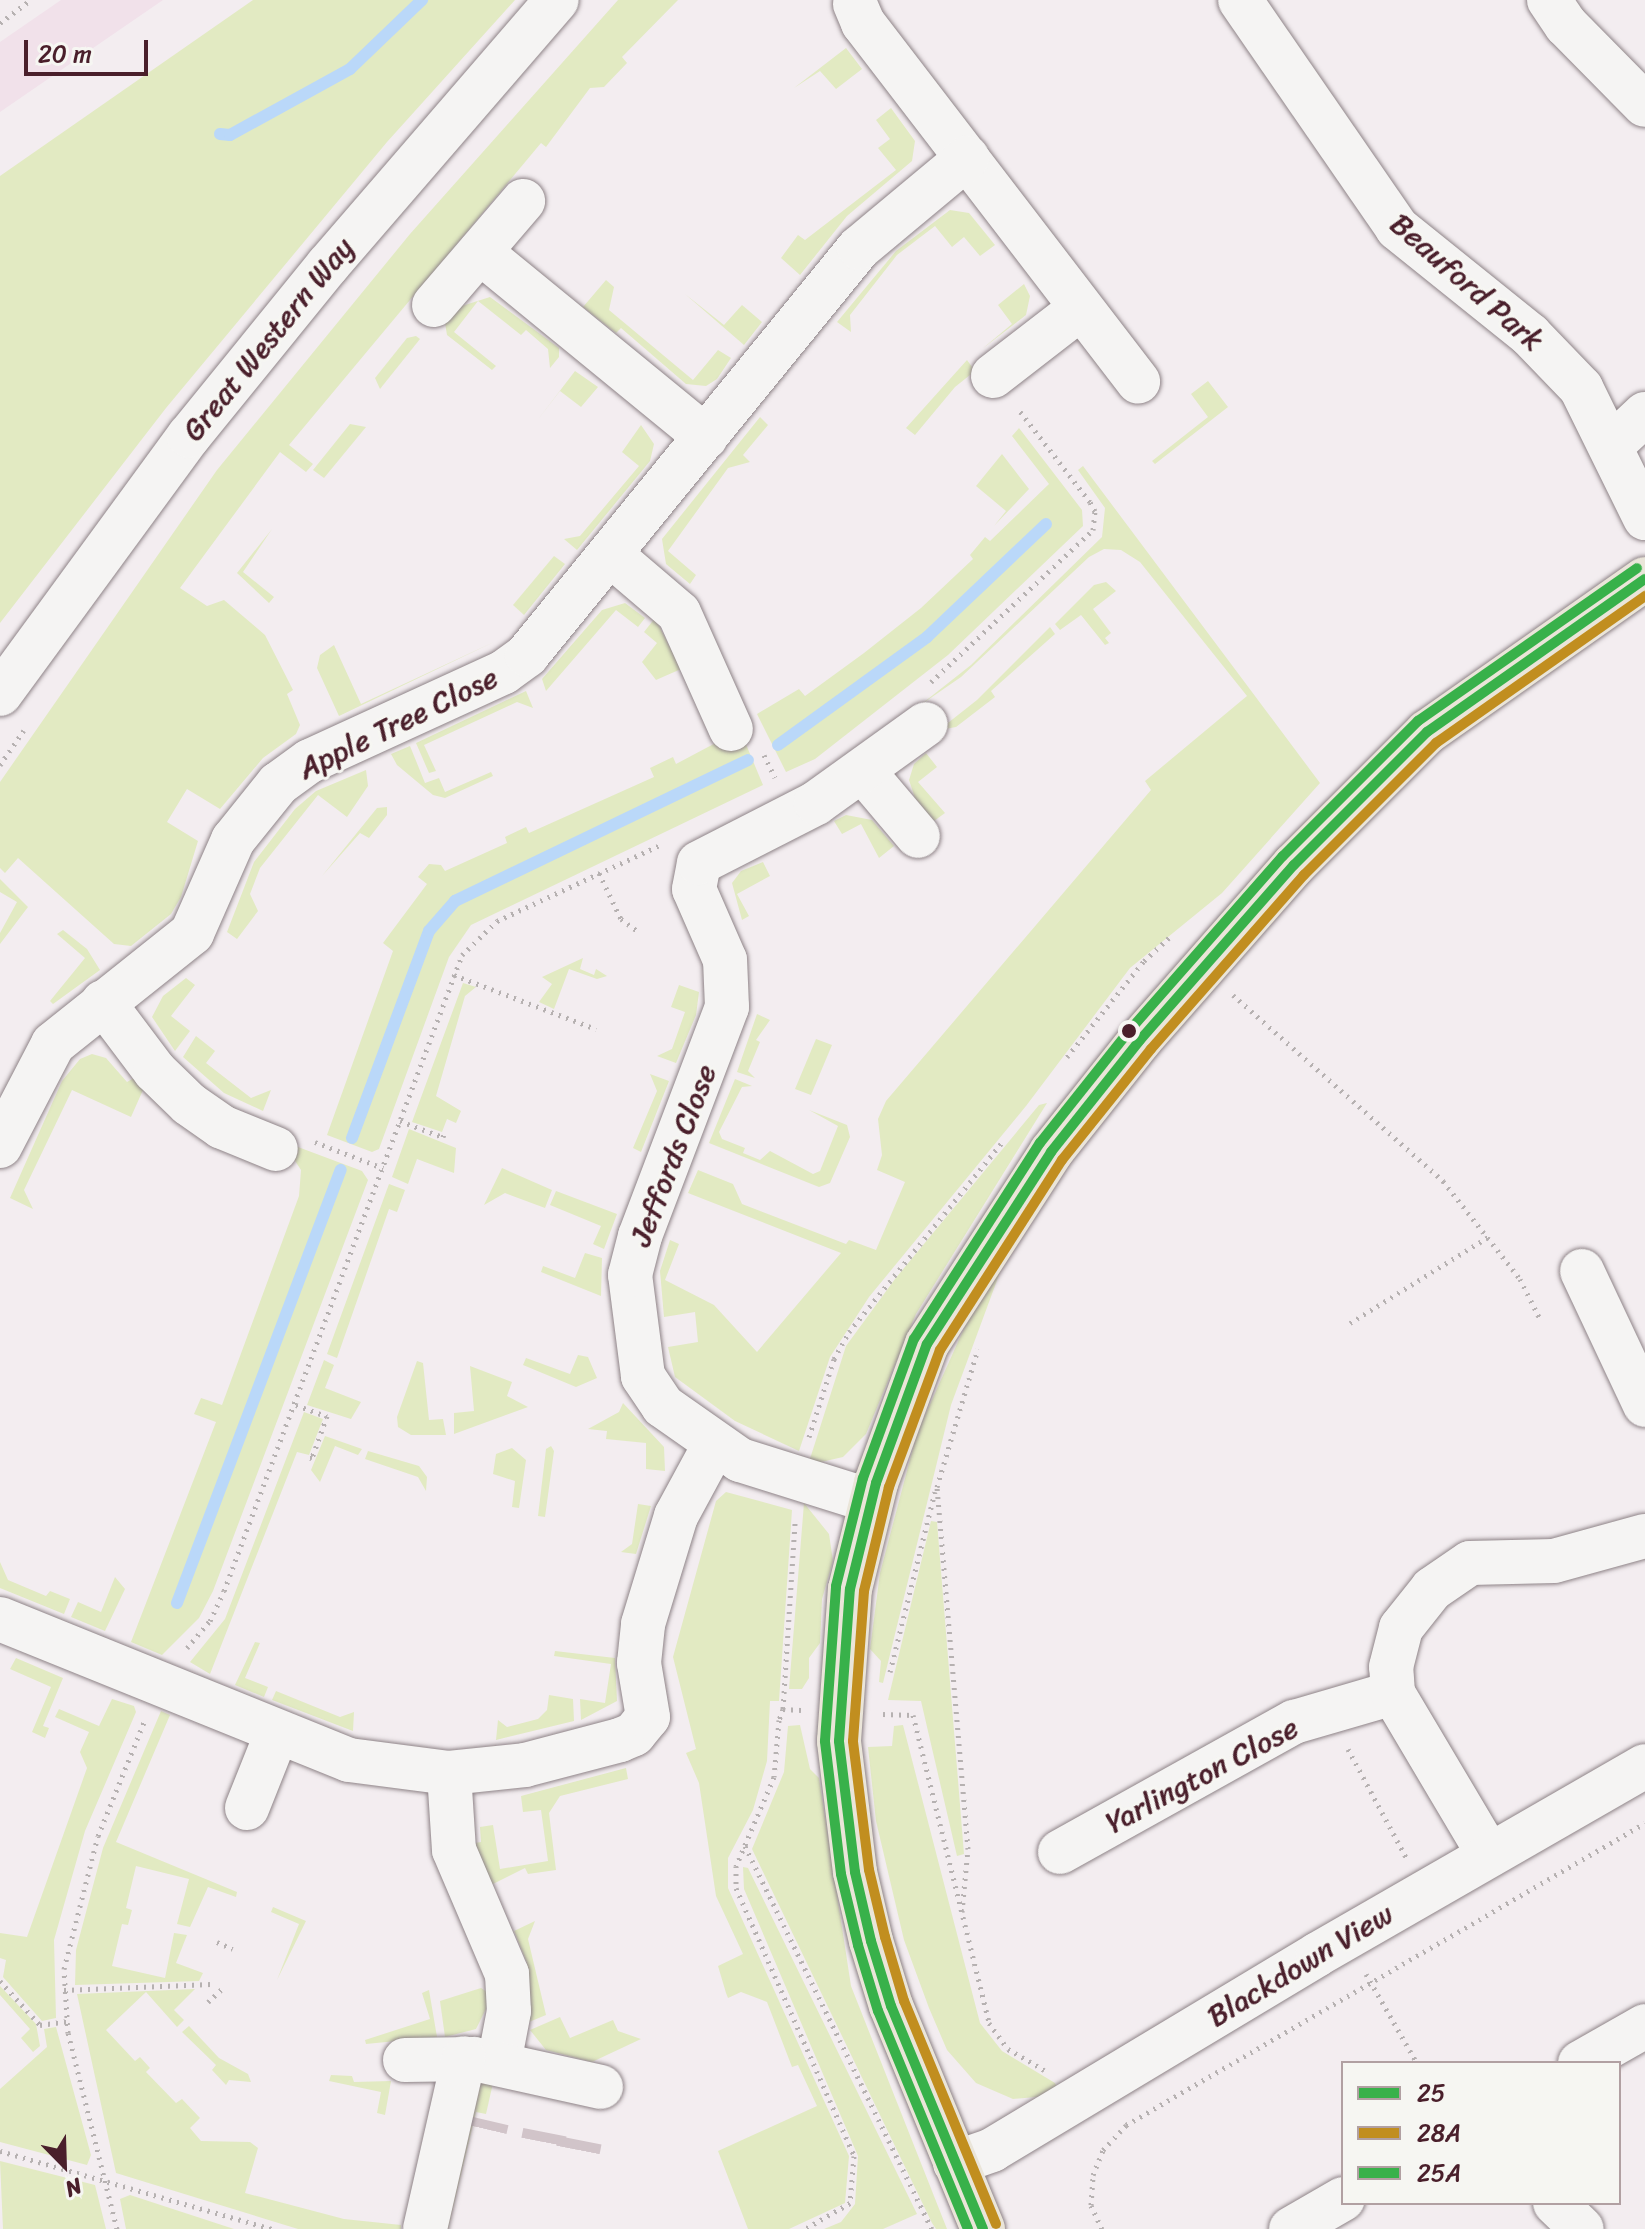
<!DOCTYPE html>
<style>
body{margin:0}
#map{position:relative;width:1645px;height:2229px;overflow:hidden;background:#f3edf0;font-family:Sriracha,sans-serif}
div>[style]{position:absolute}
.built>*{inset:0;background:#f1e1ea}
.green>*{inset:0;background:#e2eac2}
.stream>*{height:12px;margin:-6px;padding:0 6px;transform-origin:6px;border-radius:6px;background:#bad8f9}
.minor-tunnel>*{height:44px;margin-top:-22px;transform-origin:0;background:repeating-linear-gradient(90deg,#d1c4c9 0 44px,transparent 0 66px)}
.path>*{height:5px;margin-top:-2.5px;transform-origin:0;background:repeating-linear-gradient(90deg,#b6b1b1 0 2px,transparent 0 8px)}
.roads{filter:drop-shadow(0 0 2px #8e8387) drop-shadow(0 0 2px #8e8387)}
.minor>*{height:44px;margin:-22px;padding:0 22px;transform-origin:22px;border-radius:22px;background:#f5f4f3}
.major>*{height:44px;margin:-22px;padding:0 22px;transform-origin:22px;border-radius:22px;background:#eae5d9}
.bus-1>*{height:10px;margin:-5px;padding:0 5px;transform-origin:5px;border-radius:5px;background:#38b14a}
.bus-2>*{height:10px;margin:-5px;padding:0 5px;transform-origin:5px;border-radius:5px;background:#c18e1f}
.bus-3>*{height:10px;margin:-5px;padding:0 5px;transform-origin:5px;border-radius:5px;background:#38b14a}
.dots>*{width:22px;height:22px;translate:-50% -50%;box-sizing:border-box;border:4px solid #f6f6f2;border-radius:50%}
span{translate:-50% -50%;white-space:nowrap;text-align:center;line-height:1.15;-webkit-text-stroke:6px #f6f6f2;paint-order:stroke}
.street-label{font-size:30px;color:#4a1f2b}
.legend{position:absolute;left:1341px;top:2061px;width:280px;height:144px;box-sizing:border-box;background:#f6f6f2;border:2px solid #b1a0a2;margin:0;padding:10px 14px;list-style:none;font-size:24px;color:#4a1f2b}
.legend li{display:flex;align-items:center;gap:16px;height:40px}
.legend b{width:40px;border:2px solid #b1a0a2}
.north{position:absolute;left:24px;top:2125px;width:80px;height:80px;-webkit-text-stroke:6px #f6f6f2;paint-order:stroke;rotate:157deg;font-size:22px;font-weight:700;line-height:32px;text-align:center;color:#4a1f2b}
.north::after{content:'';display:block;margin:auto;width:28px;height:36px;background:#4a1f2b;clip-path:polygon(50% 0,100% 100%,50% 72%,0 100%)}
.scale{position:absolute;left:24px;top:40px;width:124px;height:36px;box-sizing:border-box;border:4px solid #4a1f2b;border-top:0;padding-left:10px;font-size:24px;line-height:28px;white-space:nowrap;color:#4a1f2b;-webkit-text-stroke:6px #f6f6f2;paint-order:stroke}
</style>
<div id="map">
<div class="built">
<div style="clip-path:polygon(61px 0,163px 0,0 112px,0 42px)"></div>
</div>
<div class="green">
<div style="clip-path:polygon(253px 0,515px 0,387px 142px,166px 408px,0 623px,0 176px)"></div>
<div style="clip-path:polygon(618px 0,678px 0,622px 57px,627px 63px,604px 87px,590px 88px,546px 147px,541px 143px,289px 445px,313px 464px,306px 472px,280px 452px,180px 588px,207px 606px,224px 600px,265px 635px,293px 690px,287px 694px,300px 725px,296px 734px,263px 758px,220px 809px,187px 789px,167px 822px,198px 841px,181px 897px,171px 914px,131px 946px,114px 944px,18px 858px,5px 873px,0 868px,0 782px,217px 470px,410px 234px)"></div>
<div style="clip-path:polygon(846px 48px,862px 69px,836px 89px,820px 71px,794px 88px)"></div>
<div style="clip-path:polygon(891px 108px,915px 141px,912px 161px,847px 216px,800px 275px,781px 258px,798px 235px,805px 240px,896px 170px,878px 148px,890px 139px,876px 120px)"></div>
<div style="clip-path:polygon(950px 210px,969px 213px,995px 245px,980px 256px,964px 237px,952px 247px,935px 226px,897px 255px,850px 315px,851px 332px,837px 322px,896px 251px)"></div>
<div style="clip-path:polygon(606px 280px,614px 287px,609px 310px,693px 380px,718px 350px,731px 358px,717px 379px,706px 386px,686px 384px,621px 328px,616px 333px,583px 307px)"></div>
<div style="clip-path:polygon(1024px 284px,1030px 296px,1026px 315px,982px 349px,1012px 324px,998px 305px)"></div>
<div style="clip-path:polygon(685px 294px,724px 325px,742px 305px,762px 322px,744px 345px)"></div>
<div style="clip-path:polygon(490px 297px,559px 348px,559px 357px,550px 368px,548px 349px,526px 330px,521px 335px,478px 301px,454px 332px,496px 366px,492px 370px,447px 335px,445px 323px,462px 306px)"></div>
<div style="clip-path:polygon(416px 336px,420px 339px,380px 389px,375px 378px,407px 338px)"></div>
<div style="clip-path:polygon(967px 360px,975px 371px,955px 387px,915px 435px,906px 428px)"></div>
<div style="clip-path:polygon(575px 371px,598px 387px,581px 407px,560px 391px,536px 422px)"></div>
<div style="clip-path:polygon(1208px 381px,1228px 407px,1155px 464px,1152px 461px,1208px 417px,1191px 394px)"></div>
<div style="clip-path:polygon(760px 417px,768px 425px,743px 455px,750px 462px,728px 468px,668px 551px,696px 575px,690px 584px,666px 564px,662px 539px)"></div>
<div style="clip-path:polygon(350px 424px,366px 427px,324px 478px,313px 470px)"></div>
<div style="clip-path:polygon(641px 425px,654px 444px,650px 461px,577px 550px,564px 539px,580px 536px,639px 466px,622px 452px)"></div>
<div style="clip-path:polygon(1019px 428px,1082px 510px,1083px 526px,948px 655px,815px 759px,786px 772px,757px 714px,799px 689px,805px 696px,864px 653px,921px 608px,973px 559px,970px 555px,985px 537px,990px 541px,1049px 484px,1012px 436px)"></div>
<div style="clip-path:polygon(1002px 454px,1029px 489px,994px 526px,1006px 511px,976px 486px)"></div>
<div style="clip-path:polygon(1083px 466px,1320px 783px,1222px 893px,1130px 968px,1026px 1106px,869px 1297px,830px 1357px,799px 1451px,735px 1421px,675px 1377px,668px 1347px,698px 1342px,695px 1312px,664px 1317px,660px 1271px,670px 1240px,679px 1244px,665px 1280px,714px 1305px,757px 1352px,841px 1253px,688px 1193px,698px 1170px,733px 1184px,742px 1204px,846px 1244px,849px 1240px,876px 1250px,905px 1182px,877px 1170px,882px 1155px,878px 1119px,886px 1101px,1151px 790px,1145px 781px,1247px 696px,1140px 562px,1121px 550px,1104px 549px,1089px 557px,961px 677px,919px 706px,971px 665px,1102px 537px,1105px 508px,1078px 470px)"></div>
<div style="clip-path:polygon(272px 529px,243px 572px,274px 597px,269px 603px,237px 573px)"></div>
<div style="clip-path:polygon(554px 556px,565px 564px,524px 615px,513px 605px)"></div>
<div style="clip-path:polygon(1106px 582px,1116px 591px,1093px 609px,1111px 633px,1105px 638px,1109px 643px,1105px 645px,1081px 615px,1060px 630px,1055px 624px,1094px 585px)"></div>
<div style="clip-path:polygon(625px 603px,645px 618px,638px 627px,616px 610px,546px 691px,542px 679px,602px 610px)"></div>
<div style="clip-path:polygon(655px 618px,681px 669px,656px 680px,642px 662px,657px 643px,644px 632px)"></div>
<div style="clip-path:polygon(1050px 627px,1055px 634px,991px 691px,995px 697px,956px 727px,939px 730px,977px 700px)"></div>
<div style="clip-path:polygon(496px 641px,339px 716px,317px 668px,320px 655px,334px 645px,361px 704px)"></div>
<div style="clip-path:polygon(526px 691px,533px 708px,517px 702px,424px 745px,436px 771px,429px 773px,416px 743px)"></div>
<div style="clip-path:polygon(740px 730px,763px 785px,471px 925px,449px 957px,379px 1149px,372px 1152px,327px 1135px,393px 951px,383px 943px,427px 884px,418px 877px,429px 864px,441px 865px,445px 871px,507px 843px,505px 837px,526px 827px,529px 833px,654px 777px,650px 768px,673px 757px,676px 764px)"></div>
<div style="clip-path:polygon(410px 746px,425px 783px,439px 778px,445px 792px,491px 772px,493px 776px,445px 798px,433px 795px,397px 765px,391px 754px)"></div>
<div style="clip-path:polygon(926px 753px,937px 767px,918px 782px,945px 813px,934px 821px,915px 798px,909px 780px,914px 764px)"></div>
<div style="clip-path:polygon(366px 770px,368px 786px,347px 817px,318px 795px,260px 868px,250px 894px,258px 911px,237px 939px,227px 932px,254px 862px,295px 809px,316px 791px)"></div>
<div style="clip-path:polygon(387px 807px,387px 815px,369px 838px,360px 833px,322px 876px,377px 808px)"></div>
<div style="clip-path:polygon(846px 815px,872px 820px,894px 846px,879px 858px,861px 824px,842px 834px,834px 821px)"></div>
<div style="clip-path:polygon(763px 862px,770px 876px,737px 894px,749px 916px,742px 920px,732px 883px,741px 871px)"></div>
<div style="clip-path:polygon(0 879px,28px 907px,0 944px,0 933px,17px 902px,0 892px)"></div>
<div style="clip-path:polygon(63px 930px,87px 949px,100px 970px,53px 1004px,50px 1001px,85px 958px,57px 934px)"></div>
<div style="clip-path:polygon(583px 958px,580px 969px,594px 975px,596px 969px,607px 976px,597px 979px,569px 969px,554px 1009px,539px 1002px,552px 984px,542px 977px)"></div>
<div style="clip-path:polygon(186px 978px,195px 985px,171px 1016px,190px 1031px,175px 1051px,152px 1017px,163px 996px)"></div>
<div style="clip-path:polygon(463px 983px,476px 987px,465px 996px,436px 1096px,461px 1111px,456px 1123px,447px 1119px,442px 1132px,412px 1122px)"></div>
<div style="clip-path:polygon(679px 985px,699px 992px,696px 1015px,676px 1063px,657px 1056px,672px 1049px,685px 1012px,671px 1007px)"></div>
<div style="clip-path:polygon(757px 1014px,770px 1020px,756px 1040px,760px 1042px,748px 1071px,755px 1078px,737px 1072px)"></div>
<div style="clip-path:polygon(196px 1036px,215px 1051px,206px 1063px,251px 1098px,271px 1090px,263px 1111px,224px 1093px,183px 1057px)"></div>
<div style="clip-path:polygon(816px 1039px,832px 1045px,811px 1095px,795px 1089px)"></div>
<div style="clip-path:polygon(92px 1054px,106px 1058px,127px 1082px,134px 1078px,143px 1090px,131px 1117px,72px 1090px,24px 1190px,33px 1209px,10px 1198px,62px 1081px,80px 1059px)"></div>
<div style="clip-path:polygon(650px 1074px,669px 1081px,641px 1152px,633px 1148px,657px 1091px)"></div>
<div style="clip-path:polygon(735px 1079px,752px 1086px,742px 1087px,719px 1132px,722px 1139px,745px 1148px,743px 1153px,760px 1160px,770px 1151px,813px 1174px,820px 1171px,838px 1126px,809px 1110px,847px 1125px,850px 1137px,830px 1183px,819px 1187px,709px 1143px)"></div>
<div style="clip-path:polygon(1047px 1103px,916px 1314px,866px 1434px,843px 1457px,808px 1465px,846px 1346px,895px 1279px,1039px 1105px)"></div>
<div style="clip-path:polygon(409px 1129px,456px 1148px,454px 1173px,417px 1159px,408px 1184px,392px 1177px)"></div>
<div style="clip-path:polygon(282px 1141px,362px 1171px,368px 1180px,213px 1591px,199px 1618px,162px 1655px,131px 1642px,216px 1422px,194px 1414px,201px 1398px,222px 1405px,299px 1196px,301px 1170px)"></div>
<div style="clip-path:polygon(502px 1168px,552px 1190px,545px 1208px,505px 1193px,484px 1205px)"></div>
<div style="clip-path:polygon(389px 1184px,405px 1190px,397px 1212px,389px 1209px,337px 1358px,327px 1354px)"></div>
<div style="clip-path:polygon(556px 1191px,617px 1214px,604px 1249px,593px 1244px,601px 1226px,550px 1205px)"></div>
<div style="clip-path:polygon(585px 1253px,602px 1258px,601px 1296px,541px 1272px,543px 1266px,575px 1278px)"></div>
<div style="clip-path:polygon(1006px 1256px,951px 1405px,883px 1683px,879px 1682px,881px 1661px,870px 1649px,880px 1573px,917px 1433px,971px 1313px)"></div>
<div style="clip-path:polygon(578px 1355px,588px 1357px,597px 1378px,576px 1387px,523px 1365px,526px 1358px,570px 1374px)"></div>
<div style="clip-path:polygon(324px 1360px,334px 1365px,325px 1388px,361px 1402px,351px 1419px,307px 1405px)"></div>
<div style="clip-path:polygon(417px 1361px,423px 1363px,429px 1420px,443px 1419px,446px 1435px,411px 1435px,398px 1427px,397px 1417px)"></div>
<div style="clip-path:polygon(470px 1366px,512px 1382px,507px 1396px,528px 1407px,454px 1434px,454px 1413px,474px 1411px)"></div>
<div style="clip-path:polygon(623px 1403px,664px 1447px,665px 1471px,646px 1469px,646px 1443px,606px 1439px,607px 1431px,588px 1429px,619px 1412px)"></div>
<div style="clip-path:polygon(304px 1412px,323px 1419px,309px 1455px,297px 1452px,210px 1674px,190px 1662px,225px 1619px)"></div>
<div style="clip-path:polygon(325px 1436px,362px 1449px,358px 1455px,335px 1446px,320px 1482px,311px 1470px)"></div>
<div style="clip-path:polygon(551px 1446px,554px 1451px,545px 1517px,538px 1516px,546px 1449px)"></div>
<div style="clip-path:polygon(512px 1448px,526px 1460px,519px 1508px,512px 1507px,515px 1481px,493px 1474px,496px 1454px)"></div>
<div style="clip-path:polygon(368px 1451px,419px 1466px,427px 1477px,426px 1491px,418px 1477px,365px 1459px)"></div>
<div style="clip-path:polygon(726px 1492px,792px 1510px,779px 1701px,770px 1701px,767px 1761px,753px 1810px,728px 1858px,728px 1888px,849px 2156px,845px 2203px,789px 2229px,748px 2229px,718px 2151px,817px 2106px,798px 2065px,792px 2067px,767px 2002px,741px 1992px,728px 1998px,726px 1993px,718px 1966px,743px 1954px,716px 1896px,699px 1783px,686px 1753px,696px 1749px,673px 1657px,716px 1501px)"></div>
<div style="clip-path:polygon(804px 1503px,829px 1534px,833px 1561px,822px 1599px,820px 1643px,809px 1658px,809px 1678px,802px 1689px,789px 1689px)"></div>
<div style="clip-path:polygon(638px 1504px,651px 1506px,636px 1554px,621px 1552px,632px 1544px)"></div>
<div style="clip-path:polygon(931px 1521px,937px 1522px,964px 1854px,957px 1856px,921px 1701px,888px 1700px)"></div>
<div style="clip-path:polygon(0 1562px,8px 1580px,46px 1596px,50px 1591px,70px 1599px,64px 1614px,0 1588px)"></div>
<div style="clip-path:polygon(115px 1577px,125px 1589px,105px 1631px,71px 1617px,78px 1602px,101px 1612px)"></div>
<div style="clip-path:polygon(255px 1642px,260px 1643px,245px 1678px,268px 1687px,264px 1697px,235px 1685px)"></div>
<div style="clip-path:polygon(555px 1651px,615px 1658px,617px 1701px,581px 1720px,580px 1699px,605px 1703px,611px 1664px,554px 1656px)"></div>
<div style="clip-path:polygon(16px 1658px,63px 1678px,43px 1726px,49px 1728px,45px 1738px,32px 1732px,51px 1687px,10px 1669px)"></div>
<div style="clip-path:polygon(276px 1691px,340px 1717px,354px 1712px,353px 1731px,272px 1700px)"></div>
<div style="clip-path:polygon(549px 1695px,573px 1699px,574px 1721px,496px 1740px,498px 1720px,507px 1727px,538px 1719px,547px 1710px)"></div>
<div style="clip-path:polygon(112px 1699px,134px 1706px,136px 1712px,85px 1831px,54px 1940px,56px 2018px,42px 2021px,3px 1977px,6px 1960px,0 1958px,0 1933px,27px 1937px,87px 1768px,80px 1752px,89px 1732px,55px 1717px,59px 1709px,99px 1726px)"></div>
<div style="clip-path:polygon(161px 1711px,170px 1715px,116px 1842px,237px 1892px,236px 1897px,208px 1887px,190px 1927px,177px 1924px,189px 1879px,136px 1866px,126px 1908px,132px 1910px,128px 1925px,122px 1924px,112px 1966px,165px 1978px,174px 1933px,187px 1935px,176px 1963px,203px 1973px,199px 1981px,75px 1985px,76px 1950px,103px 1848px)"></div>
<div style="clip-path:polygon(800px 1725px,810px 1769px,819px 1778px,851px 1986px,947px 2229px,936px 2229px,932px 2223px,752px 1849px,784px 1772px,788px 1726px)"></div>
<div style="clip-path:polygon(903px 1725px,980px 2023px,1002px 2051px,1055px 2083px,1060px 2095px,1013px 2099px,976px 2083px,947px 2050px,929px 2008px,904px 1940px,876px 1821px,868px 1747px,892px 1746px,894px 1726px)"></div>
<div style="clip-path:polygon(626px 1768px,628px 1779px,560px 1796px,549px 1813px,556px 1870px,528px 1874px,525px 1868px,491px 1885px,475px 1843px,481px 1842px,480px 1827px,493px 1825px,500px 1869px,548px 1861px,541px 1810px,523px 1812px,521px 1796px)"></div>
<div style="clip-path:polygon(743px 1867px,748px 1868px,917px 2214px,883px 2229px,824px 2229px,841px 2222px,855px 2204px,858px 2156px,744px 1889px)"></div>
<div style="clip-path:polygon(273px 1907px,306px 1921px,277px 1980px,299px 1924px,271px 1912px)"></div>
<div style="clip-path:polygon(535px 1921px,528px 1939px,546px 2015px,529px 2022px,527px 1963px,514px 1931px)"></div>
<div style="clip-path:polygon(0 1986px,36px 2024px,40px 2046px,33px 2052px,21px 2038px,30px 2029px,0 1995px)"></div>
<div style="clip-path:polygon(481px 1988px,487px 1992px,487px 2007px,476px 2029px,445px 2037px,440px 2001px)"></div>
<div style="clip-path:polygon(195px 1989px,174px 2010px,184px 2020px,177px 2027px,146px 1992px,106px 2030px,135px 2061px,140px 2057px,150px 2068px,146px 2072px,176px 2103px,182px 2099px,200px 2118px,190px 2128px,201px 2141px,250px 2142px,258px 2148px,245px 2193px,344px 2219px,401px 2225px,401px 2229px,298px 2229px,116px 2173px,77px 1994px)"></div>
<div style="clip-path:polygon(429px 1990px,437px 2037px,366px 2044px,365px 2040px,430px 2019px,422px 1993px)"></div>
<div style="clip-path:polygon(560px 2017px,570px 2038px,613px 2020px,618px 2031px,641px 2039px,592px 2062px,546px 2050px,530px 2030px)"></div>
<div style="clip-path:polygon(189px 2026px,219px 2058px,248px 2074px,251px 2082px,229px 2080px,226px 2085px,212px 2070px,216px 2065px,182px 2032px)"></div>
<div style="clip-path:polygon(56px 2027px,91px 2155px,87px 2165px,0 2142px,0 2089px,47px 2047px,44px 2029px)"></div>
<div style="clip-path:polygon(331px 2075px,352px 2076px,354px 2082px,391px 2081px,385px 2115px,377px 2113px,381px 2092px,329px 2081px)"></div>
<div style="clip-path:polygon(473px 2079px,493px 2083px,486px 2114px,476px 2112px,448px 2229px,443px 2229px)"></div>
<div style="clip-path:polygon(0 2161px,95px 2185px,106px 2229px,3px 2229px)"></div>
<div style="clip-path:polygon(130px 2195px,234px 2229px,126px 2229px,120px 2199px)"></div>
</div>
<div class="stream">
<div style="left:220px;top:134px;width:10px;rotate:6deg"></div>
<div style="left:230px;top:135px;width:137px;rotate:-28.8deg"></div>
<div style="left:350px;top:69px;width:100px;rotate:-43.8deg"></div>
<div style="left:778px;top:745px;width:184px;rotate:-35.9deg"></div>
<div style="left:927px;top:637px;width:164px;rotate:-43.5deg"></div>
<div style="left:352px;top:1138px;width:221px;rotate:-69.6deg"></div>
<div style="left:429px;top:931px;width:40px;rotate:-49deg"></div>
<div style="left:455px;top:901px;width:325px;rotate:-25.7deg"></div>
<div style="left:177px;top:1603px;width:463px;rotate:-69.3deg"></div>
</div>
<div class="minor-tunnel">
<div style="left:485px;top:2129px;width:9px;rotate:-77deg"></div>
<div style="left:543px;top:2142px;width:10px;rotate:-79deg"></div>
<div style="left:578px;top:2150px;width:10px;rotate:-79deg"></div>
</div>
<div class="path">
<div style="left:0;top:23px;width:38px;rotate:-37deg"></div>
<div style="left:931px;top:682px;width:222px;rotate:-43.2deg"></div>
<div style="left:1093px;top:530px;width:19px;rotate:-84deg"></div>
<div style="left:1095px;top:511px;width:10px;rotate:-119deg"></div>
<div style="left:1090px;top:502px;width:118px;rotate:-127.7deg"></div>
<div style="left:764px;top:755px;width:25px;rotate:64deg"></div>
<div style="left:0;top:765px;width:42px;rotate:-55.6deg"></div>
<div style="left:599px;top:873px;width:51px;rotate:64.4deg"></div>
<div style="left:621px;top:919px;width:19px;rotate:36deg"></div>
<div style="left:454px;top:975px;width:152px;rotate:20.8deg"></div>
<div style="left:1233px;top:995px;width:281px;rotate:41.5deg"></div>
<div style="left:1443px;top:1181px;width:125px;rotate:51.8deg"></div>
<div style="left:1520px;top:1279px;width:45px;rotate:63.4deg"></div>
<div style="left:1067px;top:1057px;width:123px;rotate:-51.3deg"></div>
<div style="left:1144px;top:961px;width:35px;rotate:-43deg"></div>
<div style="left:400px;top:1121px;width:46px;rotate:20.4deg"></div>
<div style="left:443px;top:1137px;width:6px;rotate:-72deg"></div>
<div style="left:315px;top:1142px;width:73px;rotate:20.9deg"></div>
<div style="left:1350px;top:1323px;width:163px;rotate:-31.9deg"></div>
<div style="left:296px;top:1405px;width:33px;rotate:20deg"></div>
<div style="left:327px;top:1416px;width:45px;rotate:109.7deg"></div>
<div style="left:312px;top:1458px;width:7px;rotate:-164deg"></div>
<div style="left:809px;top:1437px;width:82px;rotate:-72.2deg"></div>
<div style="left:834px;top:1359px;width:31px;rotate:-61deg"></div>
<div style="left:849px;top:1332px;width:245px;rotate:-51.1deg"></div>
<div style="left:187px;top:1648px;width:35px;rotate:-50deg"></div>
<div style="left:210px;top:1621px;width:33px;rotate:-65deg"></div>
<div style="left:224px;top:1591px;width:679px;rotate:-69.48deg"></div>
<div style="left:462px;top:955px;width:49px;rotate:-44.2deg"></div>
<div style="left:497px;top:921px;width:180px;rotate:-25deg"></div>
<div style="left:890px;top:1672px;width:186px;rotate:-76deg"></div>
<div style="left:783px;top:1709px;width:188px;rotate:-86.3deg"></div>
<div style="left:801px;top:1710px;width:18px;rotate:-177deg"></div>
<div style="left:783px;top:1709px;width:12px;rotate:110deg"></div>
<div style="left:779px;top:1720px;width:57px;rotate:95deg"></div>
<div style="left:774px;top:1777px;width:97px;rotate:113.1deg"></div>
<div style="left:736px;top:1866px;width:22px;rotate:90deg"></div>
<div style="left:736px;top:1888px;width:293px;rotate:66.2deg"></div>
<div style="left:854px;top:2156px;width:47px;rotate:94.9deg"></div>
<div style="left:850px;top:2203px;width:52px;rotate:150deg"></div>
<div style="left:883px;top:1714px;width:30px;rotate:2deg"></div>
<div style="left:913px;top:1715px;width:317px;rotate:76.1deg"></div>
<div style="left:989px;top:2023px;width:32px;rotate:54deg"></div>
<div style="left:1008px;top:2049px;width:42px;rotate:30.3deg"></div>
<div style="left:1348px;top:1749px;width:123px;rotate:61.8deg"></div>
<div style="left:745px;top:1846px;width:426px;rotate:64deg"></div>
<div style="left:962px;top:1912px;width:63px;rotate:-84.6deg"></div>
<div style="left:968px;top:1849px;width:363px;rotate:-94.9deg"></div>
<div style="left:937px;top:1487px;width:144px;rotate:-73.5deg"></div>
<div style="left:217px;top:1942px;width:17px;rotate:24deg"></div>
<div style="left:1366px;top:1974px;width:103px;rotate:60.2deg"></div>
<div style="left:0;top:1981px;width:59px;rotate:47.7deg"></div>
<div style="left:40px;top:2025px;width:27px;rotate:-8deg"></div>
<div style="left:64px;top:1990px;width:147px;rotate:-2.3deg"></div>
<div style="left:208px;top:2002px;width:21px;rotate:-43deg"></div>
<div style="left:0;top:2151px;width:283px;rotate:16deg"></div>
<div style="left:117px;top:2229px;width:202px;rotate:-104deg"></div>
<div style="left:68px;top:2033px;width:64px;rotate:-93.6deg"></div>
<div style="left:64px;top:1969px;width:137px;rotate:-75.7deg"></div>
<div style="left:98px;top:1836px;width:123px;rotate:-68deg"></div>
<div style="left:1102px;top:2229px;width:26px;rotate:-115deg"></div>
<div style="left:1091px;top:2205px;width:30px;rotate:-86deg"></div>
<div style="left:1093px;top:2175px;width:27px;rotate:-68deg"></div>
<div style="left:1103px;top:2150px;width:34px;rotate:-47deg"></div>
<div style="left:1126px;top:2125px;width:600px;rotate:-30.19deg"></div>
</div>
<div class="roads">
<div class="minor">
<div style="left:1240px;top:0;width:277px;rotate:55.4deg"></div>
<div style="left:1397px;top:228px;width:171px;rotate:38.8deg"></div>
<div style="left:1530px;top:335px;width:74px;rotate:46.1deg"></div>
<div style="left:1581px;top:388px;width:145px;rotate:63.8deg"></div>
<div style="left:1549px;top:0;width:30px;rotate:56deg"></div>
<div style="left:1566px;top:25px;width:112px;rotate:45.4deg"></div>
<div style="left:855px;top:4px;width:21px;rotate:67deg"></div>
<div style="left:863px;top:23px;width:452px;rotate:52.5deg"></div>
<div style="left:480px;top:252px;width:292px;rotate:39.3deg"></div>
<div style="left:434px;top:305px;width:137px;rotate:-49.4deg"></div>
<div style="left:993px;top:376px;width:111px;rotate:-37.7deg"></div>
<div style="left:1613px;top:444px;width:44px;rotate:-43.2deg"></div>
<div style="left:611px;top:555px;width:89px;rotate:40.5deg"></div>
<div style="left:679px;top:613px;width:127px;rotate:65.9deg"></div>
<div style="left:0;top:694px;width:320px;rotate:-53.8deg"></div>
<div style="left:189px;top:436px;width:220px;rotate:-50.9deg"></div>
<div style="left:328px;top:265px;width:350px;rotate:-49.2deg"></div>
<div style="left:863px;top:771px;width:85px;rotate:49.8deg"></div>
<div style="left:103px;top:1002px;width:86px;rotate:53deg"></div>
<div style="left:155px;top:1071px;width:47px;rotate:44.1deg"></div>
<div style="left:189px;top:1104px;width:40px;rotate:34.9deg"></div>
<div style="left:222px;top:1127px;width:58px;rotate:22.2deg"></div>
<div style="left:0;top:1146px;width:115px;rotate:-62.5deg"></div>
<div style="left:53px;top:1044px;width:178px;rotate:-38.6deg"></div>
<div style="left:192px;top:933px;width:102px;rotate:-66.2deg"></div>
<div style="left:233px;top:840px;width:72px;rotate:-51.2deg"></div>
<div style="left:278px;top:784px;width:39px;rotate:-36deg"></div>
<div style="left:310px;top:761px;width:213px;rotate:-24.6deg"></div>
<div style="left:504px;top:672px;width:29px;rotate:-36deg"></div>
<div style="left:527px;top:655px;width:525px;rotate:-50.8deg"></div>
<div style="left:859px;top:248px;width:141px;rotate:-39.8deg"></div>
<div style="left:1582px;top:1271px;width:148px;rotate:64.8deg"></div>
<div style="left:871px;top:1501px;width:137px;rotate:-162.6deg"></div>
<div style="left:740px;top:1460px;width:94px;rotate:-145deg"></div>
<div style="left:663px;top:1406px;width:36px;rotate:-124deg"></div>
<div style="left:643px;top:1376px;width:102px;rotate:-97.3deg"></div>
<div style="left:630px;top:1275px;width:40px;rotate:-75.6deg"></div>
<div style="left:640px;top:1236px;width:245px;rotate:-69.2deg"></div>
<div style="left:727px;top:1007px;width:47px;rotate:-92.4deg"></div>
<div style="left:725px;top:960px;width:77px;rotate:-113.6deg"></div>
<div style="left:694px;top:889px;width:26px;rotate:-79deg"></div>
<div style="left:699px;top:863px;width:131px;rotate:-27.1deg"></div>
<div style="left:816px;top:803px;width:135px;rotate:-35.7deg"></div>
<div style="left:0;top:1619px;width:376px;rotate:22deg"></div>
<div style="left:349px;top:1760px;width:101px;rotate:7.4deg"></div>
<div style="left:449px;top:1773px;width:76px;rotate:-6deg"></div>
<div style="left:525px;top:1765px;width:98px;rotate:-14.7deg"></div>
<div style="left:620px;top:1740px;width:15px;rotate:-23deg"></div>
<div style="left:634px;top:1734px;width:22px;rotate:-51deg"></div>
<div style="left:648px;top:1717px;width:55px;rotate:-99.5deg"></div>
<div style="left:639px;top:1663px;width:39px;rotate:-84deg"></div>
<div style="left:643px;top:1624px;width:113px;rotate:-73deg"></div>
<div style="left:676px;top:1516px;width:82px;rotate:-61.6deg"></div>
<div style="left:449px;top:1773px;width:77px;rotate:86.3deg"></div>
<div style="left:454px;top:1850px;width:135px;rotate:66.9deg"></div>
<div style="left:507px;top:1974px;width:37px;rotate:87deg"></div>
<div style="left:509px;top:2011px;width:53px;rotate:100.9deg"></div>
<div style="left:247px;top:1808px;width:79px;rotate:-68.3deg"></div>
<div style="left:1060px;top:1852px;width:268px;rotate:-29.1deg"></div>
<div style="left:1294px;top:1722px;width:103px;rotate:-16.3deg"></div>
<div style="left:1489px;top:1855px;width:188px;rotate:-120.7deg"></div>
<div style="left:1393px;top:1693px;width:26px;rotate:-94deg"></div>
<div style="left:1391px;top:1667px;width:40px;rotate:-75.6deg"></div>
<div style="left:1401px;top:1628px;width:50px;rotate:-51.5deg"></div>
<div style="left:1432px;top:1589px;width:46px;rotate:-34.4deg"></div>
<div style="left:1470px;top:1563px;width:84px;rotate:-1.4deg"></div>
<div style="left:1554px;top:1561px;width:94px;rotate:-15.4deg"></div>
<div style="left:405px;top:2060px;width:69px;rotate:-0.8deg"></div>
<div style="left:474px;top:2059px;width:130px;rotate:12.4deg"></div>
<div style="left:1580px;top:2063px;width:75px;rotate:-29.6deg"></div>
<div style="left:955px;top:2163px;width:39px;rotate:-19deg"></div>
<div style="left:992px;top:2150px;width:380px;rotate:-31deg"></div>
<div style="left:1318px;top:1954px;width:377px;rotate:-29.9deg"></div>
<div style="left:1555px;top:2203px;width:37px;rotate:44deg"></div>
<div style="left:425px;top:2229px;width:175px;rotate:-77.2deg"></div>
<div style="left:1291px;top:2229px;width:60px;rotate:-30deg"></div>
</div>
<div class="major">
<div style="left:983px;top:2229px;width:241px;rotate:-112.4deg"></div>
<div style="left:891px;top:2006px;width:68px;rotate:-107.1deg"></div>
<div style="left:871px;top:1941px;width:71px;rotate:-103.1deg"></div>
<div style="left:855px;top:1872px;width:132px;rotate:-97deg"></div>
<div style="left:839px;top:1741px;width:152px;rotate:-85.9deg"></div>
<div style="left:850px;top:1589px;width:109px;rotate:-76.2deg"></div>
<div style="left:876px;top:1483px;width:148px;rotate:-69.9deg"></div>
<div style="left:927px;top:1344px;width:229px;rotate:-57.1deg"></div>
<div style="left:1051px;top:1152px;width:143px;rotate:-51.5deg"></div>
<div style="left:1140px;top:1040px;width:233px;rotate:-48.7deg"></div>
<div style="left:1294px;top:865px;width:188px;rotate:-45deg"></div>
<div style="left:1427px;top:732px;width:266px;rotate:-35.1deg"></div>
</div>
</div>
<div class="bus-1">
<div style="left:983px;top:2229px;width:241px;rotate:-112.4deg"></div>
<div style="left:891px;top:2006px;width:68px;rotate:-107.1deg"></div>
<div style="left:871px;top:1941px;width:71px;rotate:-103.1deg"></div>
<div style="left:855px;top:1872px;width:132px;rotate:-97deg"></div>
<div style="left:839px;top:1741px;width:152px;rotate:-85.9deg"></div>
<div style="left:850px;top:1589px;width:109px;rotate:-76.2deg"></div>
<div style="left:876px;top:1483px;width:148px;rotate:-69.9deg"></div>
<div style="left:927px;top:1344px;width:229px;rotate:-57.1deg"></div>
<div style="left:1051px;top:1152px;width:143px;rotate:-51.5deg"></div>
<div style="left:1140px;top:1040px;width:233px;rotate:-48.7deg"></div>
<div style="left:1294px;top:865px;width:188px;rotate:-45deg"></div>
<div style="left:1427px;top:732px;width:266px;rotate:-35.1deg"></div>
</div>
<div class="bus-2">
<div style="left:996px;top:2224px;width:241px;rotate:-112.4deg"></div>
<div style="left:904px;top:2001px;width:67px;rotate:-106.5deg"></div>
<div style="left:885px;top:1937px;width:69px;rotate:-103.4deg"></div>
<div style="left:869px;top:1870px;width:130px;rotate:-97.1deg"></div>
<div style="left:853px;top:1741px;width:150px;rotate:-85.8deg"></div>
<div style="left:864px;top:1591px;width:107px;rotate:-76.5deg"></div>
<div style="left:889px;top:1487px;width:146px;rotate:-69.6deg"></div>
<div style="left:940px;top:1350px;width:226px;rotate:-57.3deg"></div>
<div style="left:1062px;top:1160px;width:142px;rotate:-51.3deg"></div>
<div style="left:1151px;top:1049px;width:232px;rotate:-48.7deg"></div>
<div style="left:1304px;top:875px;width:187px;rotate:-45deg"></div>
<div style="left:1436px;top:743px;width:256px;rotate:-35.1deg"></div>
</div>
<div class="bus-3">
<div style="left:968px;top:2229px;width:236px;rotate:-112.4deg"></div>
<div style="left:878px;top:2011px;width:69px;rotate:-106.9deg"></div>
<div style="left:858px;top:1945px;width:73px;rotate:-103.5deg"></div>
<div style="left:841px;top:1874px;width:134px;rotate:-96.9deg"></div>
<div style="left:825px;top:1741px;width:155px;rotate:-85.9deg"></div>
<div style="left:836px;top:1586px;width:111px;rotate:-76deg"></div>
<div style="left:863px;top:1478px;width:148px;rotate:-69.9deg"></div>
<div style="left:914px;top:1339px;width:233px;rotate:-57.3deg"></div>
<div style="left:1040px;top:1143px;width:143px;rotate:-51.5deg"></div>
<div style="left:1129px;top:1031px;width:233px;rotate:-48.7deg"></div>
<div style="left:1283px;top:856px;width:191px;rotate:-45deg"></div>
<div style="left:1418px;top:721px;width:267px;rotate:-34.9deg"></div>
</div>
<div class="dots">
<div style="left:1129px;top:1031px;background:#4a1f2b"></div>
</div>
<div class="street-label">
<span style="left:1467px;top:282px;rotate:41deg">Beauford Park</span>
<span style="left:268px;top:339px;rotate:-51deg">Great Western Way</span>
<span style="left:398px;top:723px;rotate:-26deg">Apple Tree Close</span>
<span style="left:673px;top:1155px;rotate:-69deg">Jeffords Close</span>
<span style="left:1202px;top:1775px;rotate:-28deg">Yarlington Close</span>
<span style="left:1300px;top:1965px;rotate:-31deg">Blackdown View</span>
</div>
<ul class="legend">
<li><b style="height:10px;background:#38b14a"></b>25</li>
<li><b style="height:10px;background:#c18e1f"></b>28A</li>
<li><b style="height:10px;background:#38b14a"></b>25A</li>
</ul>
<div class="north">N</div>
<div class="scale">20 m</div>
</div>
